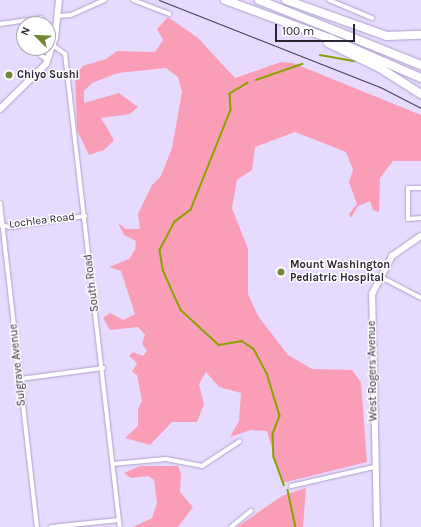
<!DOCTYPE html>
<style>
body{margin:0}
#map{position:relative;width:421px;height:527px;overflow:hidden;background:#e7daff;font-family:Karla,sans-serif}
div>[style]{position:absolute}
.green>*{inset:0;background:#fa9eb8}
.stream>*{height:1.5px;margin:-0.75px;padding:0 0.75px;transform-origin:0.75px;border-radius:0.75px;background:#87a300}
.roads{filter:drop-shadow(0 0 1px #ae9fca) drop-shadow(0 0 1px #ae9fca)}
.street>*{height:4px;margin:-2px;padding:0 2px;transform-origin:2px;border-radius:2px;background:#fff}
.secondary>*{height:6px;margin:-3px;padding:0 3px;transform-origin:3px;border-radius:3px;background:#fff}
.highway>*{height:8px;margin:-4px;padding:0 4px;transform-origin:4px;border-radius:4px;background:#fff}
.tram>*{height:1px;margin:-0.5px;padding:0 0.5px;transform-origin:0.5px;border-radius:0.5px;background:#463e52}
.dots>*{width:11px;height:11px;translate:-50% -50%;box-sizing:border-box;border:2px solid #fff;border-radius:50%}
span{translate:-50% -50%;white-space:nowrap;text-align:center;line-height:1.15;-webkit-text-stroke:3px #fff;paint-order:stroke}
.poi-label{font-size:11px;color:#2b2435;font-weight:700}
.left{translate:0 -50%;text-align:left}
.street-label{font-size:11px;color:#2b2435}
.north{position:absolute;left:16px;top:16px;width:40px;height:40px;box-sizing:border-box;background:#fff;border:1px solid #aaa7ae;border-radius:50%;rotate:294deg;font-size:11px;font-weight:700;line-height:16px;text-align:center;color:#2b2435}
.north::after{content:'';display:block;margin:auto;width:14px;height:18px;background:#738637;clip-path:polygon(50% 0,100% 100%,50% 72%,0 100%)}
.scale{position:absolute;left:275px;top:24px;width:80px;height:18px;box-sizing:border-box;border:2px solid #2b2435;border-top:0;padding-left:5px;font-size:12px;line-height:14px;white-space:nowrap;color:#2b2435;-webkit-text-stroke:3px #fff;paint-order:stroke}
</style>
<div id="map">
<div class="green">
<div style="clip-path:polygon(168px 17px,198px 38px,235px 78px,281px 62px,293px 63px,421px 115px,421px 161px,393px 161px,380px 178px,379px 212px,373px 210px,370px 201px,358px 206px,351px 218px,349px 214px,357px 204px,349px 182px,353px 170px,346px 152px,295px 132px,255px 147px,252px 170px,237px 180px,232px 208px,248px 249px,248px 294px,258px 316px,288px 355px,312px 369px,352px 370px,361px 382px,367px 462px,282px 483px,267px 431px,251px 430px,230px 437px,239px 421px,241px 393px,219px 387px,206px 372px,199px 384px,204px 404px,197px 422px,172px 422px,150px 445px,125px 438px,138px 426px,138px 409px,142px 401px,137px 375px,132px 372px,137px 363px,129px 356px,133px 352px,143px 356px,147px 351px,142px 344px,145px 335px,138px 327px,110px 330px,103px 318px,110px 313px,123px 320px,135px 314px,121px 271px,109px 267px,129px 259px,135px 250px,136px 241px,124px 235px,118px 223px,126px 229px,140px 229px,138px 214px,152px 185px,161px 176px,172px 148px,182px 92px,178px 77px,166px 68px,118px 73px,92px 83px,84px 91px,84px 103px,119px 93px,138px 107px,130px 114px,101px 118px,114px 140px,104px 150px,89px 155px,77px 130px,75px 76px,83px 66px,106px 59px,117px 51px,155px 52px,163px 40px,157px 29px)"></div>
<div style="clip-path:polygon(140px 466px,178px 466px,181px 474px,180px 492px,193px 507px,178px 527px,133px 527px,152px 518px,157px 503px,154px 480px,148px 476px,131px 478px,124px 473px)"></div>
<div style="clip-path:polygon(306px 488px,303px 527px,237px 527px,282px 496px)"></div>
</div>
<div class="stream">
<div style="left:320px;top:55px;width:35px;rotate:10deg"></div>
<div style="left:256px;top:80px;width:49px;rotate:-19.2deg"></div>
<div style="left:248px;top:83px;width:21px;rotate:149deg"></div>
<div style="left:230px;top:94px;width:16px;rotate:86deg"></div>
<div style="left:231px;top:110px;width:108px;rotate:111.8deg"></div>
<div style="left:191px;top:210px;width:20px;rotate:143deg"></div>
<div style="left:175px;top:222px;width:32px;rotate:118deg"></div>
<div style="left:160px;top:250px;width:20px;rotate:81deg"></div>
<div style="left:163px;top:270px;width:44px;rotate:65.8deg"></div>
<div style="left:181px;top:310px;width:52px;rotate:42.6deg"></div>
<div style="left:219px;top:345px;width:23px;rotate:-10deg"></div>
<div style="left:242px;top:341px;width:14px;rotate:34deg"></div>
<div style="left:254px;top:349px;width:27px;rotate:62deg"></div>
<div style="left:267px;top:373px;width:45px;rotate:73.2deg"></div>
<div style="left:280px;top:416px;width:19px;rotate:111deg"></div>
<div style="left:273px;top:434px;width:23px;rotate:88deg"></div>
<div style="left:274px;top:457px;width:30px;rotate:70deg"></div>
<div style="left:288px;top:490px;width:38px;rotate:78deg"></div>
</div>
<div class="roads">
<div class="street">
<div style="left:133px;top:0;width:39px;rotate:21deg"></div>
<div style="left:329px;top:0;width:47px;rotate:22.7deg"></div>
<div style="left:58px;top:16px;width:13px;rotate:-4deg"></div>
<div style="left:71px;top:15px;width:37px;rotate:-24deg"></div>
<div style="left:0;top:24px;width:42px;rotate:-8.1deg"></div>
<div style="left:54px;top:46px;width:14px;rotate:36deg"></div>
<div style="left:65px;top:54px;width:476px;rotate:83.4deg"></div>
<div style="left:38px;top:48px;width:7px;rotate:74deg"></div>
<div style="left:40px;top:55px;width:9px;rotate:32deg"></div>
<div style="left:421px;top:188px;width:13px;rotate:180deg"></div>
<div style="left:408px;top:188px;width:31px;rotate:90deg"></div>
<div style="left:408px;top:219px;width:13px;rotate:-4deg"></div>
<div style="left:0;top:203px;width:326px;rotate:83.5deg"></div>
<div style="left:0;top:225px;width:10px;rotate:11deg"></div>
<div style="left:10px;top:227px;width:76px;rotate:-8.3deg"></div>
<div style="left:379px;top:276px;width:47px;rotate:27.6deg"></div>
<div style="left:20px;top:379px;width:84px;rotate:-7.5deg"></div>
<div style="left:113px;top:464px;width:53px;rotate:-5.4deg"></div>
<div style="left:166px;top:459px;width:37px;rotate:11deg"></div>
<div style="left:202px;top:466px;width:45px;rotate:-33.3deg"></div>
<div style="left:291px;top:486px;width:85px;rotate:-12.9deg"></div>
<div style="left:51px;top:527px;width:68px;rotate:-5.9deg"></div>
<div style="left:231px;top:527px;width:26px;rotate:-39deg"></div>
</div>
<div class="secondary">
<div style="left:0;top:109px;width:64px;rotate:-44.4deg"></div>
<div style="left:46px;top:64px;width:28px;rotate:-71deg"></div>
<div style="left:55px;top:38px;width:38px;rotate:-84deg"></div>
<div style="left:377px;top:527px;width:233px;rotate:-91.2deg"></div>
<div style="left:372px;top:294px;width:43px;rotate:-62.2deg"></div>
<div style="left:392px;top:256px;width:35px;rotate:-35deg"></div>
</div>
<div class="highway">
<div style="left:225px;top:0;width:111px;rotate:20.1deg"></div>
<div style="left:329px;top:38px;width:100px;rotate:23.5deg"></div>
<div style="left:259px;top:0;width:175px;rotate:21.9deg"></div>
<div style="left:286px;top:0;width:107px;rotate:19.6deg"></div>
<div style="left:387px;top:36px;width:34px;rotate:-2deg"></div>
<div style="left:328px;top:43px;width:58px;rotate:25.7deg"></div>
<div style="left:380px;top:68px;width:49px;rotate:32.4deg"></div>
</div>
</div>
<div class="tram">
<div style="left:159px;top:0;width:238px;rotate:21.5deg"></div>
<div style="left:380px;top:87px;width:46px;rotate:27.1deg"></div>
</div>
<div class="dots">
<div style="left:9px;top:75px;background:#738637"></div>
<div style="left:281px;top:272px;background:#738637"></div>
</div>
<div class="poi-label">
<span class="left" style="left:17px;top:75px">Chiyo Sushi</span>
<span class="left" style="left:290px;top:272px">Mount Washington<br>Pediatric Hospital</span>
</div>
<div class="street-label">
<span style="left:42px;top:221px;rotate:-7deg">Lochlea Road</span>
<span style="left:92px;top:283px;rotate:-97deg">South Road</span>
<span style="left:18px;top:365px;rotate:-96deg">Sulgrave Avenue</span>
<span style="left:373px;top:371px;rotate:-91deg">West Rogers Avenue</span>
</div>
<div class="north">N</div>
<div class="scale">100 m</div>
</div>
